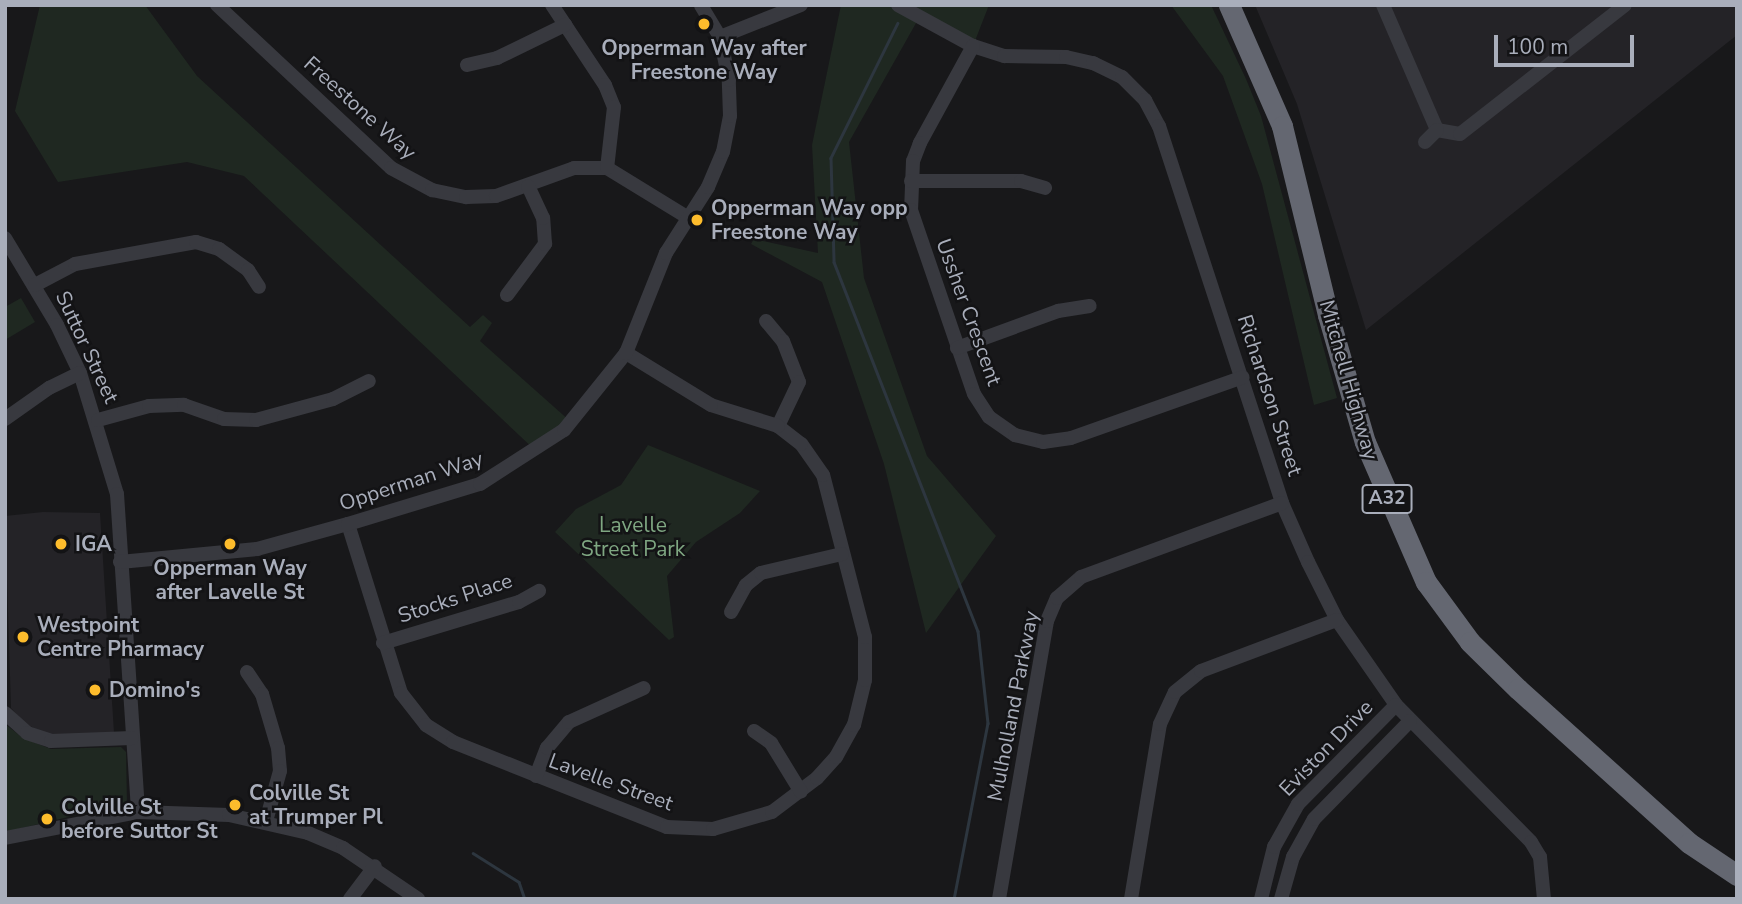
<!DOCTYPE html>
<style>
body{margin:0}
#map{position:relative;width:1742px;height:904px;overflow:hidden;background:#18181a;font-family:"Nunito Sans",sans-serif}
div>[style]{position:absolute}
.built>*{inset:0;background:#242327}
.green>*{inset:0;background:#1f2821}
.stream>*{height:2.5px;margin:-1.25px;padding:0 1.25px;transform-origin:1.25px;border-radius:1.25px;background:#2d363f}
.minor>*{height:14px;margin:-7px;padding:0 7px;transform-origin:7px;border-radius:7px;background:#38393f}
.highway>*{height:21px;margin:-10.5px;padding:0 10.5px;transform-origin:10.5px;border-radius:10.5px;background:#646771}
.dots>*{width:19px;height:19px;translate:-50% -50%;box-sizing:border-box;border:4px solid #131315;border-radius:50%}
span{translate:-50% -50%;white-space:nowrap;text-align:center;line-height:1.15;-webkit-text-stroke:5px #131315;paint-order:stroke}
.shield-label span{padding:2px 5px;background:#131315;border:2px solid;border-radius:5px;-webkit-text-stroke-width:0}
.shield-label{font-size:19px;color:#a9aebb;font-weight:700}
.poi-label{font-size:21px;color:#a9aebb;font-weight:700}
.left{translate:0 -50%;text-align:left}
.street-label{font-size:21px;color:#a9aebb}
.park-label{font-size:21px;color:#7fa782}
.frame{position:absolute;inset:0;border:7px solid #a9aebb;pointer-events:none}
.scale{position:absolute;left:1494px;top:35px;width:140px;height:32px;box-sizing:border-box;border:4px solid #a9aebb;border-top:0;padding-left:9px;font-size:21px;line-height:24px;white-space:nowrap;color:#a9aebb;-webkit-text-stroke:5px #131315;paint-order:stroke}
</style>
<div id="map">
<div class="built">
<div style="clip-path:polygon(1255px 5px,1737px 5px,1737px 35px,1366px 330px,1297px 104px)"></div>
<div style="clip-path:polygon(43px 512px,100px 513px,114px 733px,64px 738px,43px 733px,24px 723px,11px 708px,5px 516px)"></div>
</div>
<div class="green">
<div style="clip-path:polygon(40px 5px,145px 5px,197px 76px,470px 327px,483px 315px,492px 323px,480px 341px,571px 422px,536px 451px,244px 176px,187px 162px,58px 182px,15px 111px)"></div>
<div style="clip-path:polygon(841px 5px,989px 5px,973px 46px,920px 16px,849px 142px,864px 278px,927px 456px,996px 536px,926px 633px,884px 464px,822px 282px,751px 244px,754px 239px,818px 253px,812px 145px)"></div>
<div style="clip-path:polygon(1171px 5px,1211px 5px,1246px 79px,1261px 116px,1337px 398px,1314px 405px,1262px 184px,1223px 76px)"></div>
<div style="clip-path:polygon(21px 298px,35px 322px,5px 340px,5px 307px)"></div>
<div style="clip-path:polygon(648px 445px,760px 491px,740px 513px,696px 542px,667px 576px,674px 637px,669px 640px,555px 532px,576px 509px,621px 485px)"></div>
<div style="clip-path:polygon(5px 724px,23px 738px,51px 749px,121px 747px,126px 752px,127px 803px,5px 832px)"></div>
</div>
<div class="stream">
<div style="left:898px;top:23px;width:151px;rotate:116.4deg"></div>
<div style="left:831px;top:158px;width:104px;rotate:88.3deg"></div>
<div style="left:834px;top:262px;width:396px;rotate:68.7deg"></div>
<div style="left:978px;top:631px;width:93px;rotate:83.8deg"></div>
<div style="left:988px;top:723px;width:179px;rotate:100.9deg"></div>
<div style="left:473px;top:853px;width:54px;rotate:32.2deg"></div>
<div style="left:519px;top:882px;width:18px;rotate:71deg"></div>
</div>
<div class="minor">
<div style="left:217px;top:5px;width:238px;rotate:43.1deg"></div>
<div style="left:391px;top:168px;width:47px;rotate:28.2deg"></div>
<div style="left:432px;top:190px;width:35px;rotate:12deg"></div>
<div style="left:466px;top:197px;width:30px;rotate:-2deg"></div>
<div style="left:496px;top:196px;width:83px;rotate:-19.7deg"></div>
<div style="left:574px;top:168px;width:33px"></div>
<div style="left:607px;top:168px;width:94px;rotate:31.5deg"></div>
<div style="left:552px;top:5px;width:96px;rotate:56.5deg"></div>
<div style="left:605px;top:85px;width:24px;rotate:68deg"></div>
<div style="left:614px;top:107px;width:61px;rotate:96.5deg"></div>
<div style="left:898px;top:5px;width:85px;rotate:28.7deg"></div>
<div style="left:973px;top:46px;width:33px;rotate:18deg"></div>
<div style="left:1004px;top:56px;width:62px;rotate:0.9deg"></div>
<div style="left:1066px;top:57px;width:28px;rotate:13deg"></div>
<div style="left:1093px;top:63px;width:32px;rotate:26deg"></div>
<div style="left:1122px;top:77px;width:33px;rotate:45deg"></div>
<div style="left:1145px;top:100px;width:30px;rotate:62deg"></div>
<div style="left:1159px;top:126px;width:397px;rotate:71.9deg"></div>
<div style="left:1282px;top:503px;width:64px;rotate:66.2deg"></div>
<div style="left:1308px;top:562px;width:65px;rotate:63.4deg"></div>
<div style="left:1337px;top:620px;width:103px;rotate:55.2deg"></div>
<div style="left:1396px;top:705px;width:192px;rotate:45.4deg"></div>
<div style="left:1531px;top:842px;width:17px;rotate:59deg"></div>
<div style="left:1540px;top:857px;width:42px;rotate:84.6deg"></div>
<div style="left:1383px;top:5px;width:136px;rotate:66.6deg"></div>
<div style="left:1437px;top:130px;width:23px;rotate:10deg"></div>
<div style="left:1460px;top:134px;width:209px;rotate:-38deg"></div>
<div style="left:720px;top:37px;width:87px;rotate:-21.6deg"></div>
<div style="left:973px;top:46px;width:111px;rotate:118.7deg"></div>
<div style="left:920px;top:143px;width:19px;rotate:111deg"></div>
<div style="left:913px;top:161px;width:49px;rotate:92.3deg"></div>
<div style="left:911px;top:210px;width:194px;rotate:71.1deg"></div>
<div style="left:974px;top:394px;width:27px;rotate:57deg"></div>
<div style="left:989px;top:417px;width:32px;rotate:35deg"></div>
<div style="left:1015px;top:435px;width:29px;rotate:14deg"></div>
<div style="left:1043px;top:442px;width:28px;rotate:-8deg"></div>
<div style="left:1071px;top:438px;width:182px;rotate:-19.5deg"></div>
<div style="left:467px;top:65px;width:31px;rotate:-13deg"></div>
<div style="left:497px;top:58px;width:76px;rotate:-25.9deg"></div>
<div style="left:1425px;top:142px;width:17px;rotate:-45deg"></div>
<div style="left:911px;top:181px;width:110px"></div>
<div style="left:1021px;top:181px;width:25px;rotate:16deg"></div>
<div style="left:5px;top:238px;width:101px;rotate:59.1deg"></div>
<div style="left:57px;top:325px;width:53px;rotate:64.4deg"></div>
<div style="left:80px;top:373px;width:127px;rotate:73deg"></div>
<div style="left:117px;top:494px;width:319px;rotate:86.2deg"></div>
<div style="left:35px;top:285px;width:45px;rotate:-27.7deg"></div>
<div style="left:75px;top:264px;width:123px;rotate:-10.3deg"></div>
<div style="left:196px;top:242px;width:24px;rotate:17deg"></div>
<div style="left:219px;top:249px;width:36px;rotate:36deg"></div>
<div style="left:248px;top:270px;width:20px;rotate:57deg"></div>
<div style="left:507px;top:295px;width:64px;rotate:-53.3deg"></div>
<div style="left:545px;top:244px;width:26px;rotate:-94deg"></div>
<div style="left:543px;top:218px;width:35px;rotate:-115deg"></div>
<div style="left:766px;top:321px;width:26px;rotate:50deg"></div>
<div style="left:783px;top:341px;width:44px;rotate:68.7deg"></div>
<div style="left:799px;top:382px;width:49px;rotate:115.5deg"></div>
<div style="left:957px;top:348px;width:108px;rotate:-20.1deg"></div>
<div style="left:1058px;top:311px;width:32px;rotate:-9deg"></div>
<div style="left:5px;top:419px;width:54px;rotate:-35.2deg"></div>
<div style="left:49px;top:388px;width:34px;rotate:-26deg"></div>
<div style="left:98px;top:420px;width:53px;rotate:-15.4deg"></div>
<div style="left:149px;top:406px;width:35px;rotate:-2deg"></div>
<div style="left:184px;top:405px;width:42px;rotate:19.3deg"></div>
<div style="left:224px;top:419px;width:32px;rotate:2deg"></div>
<div style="left:256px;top:420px;width:80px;rotate:-15.3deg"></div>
<div style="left:333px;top:399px;width:40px;rotate:-26.6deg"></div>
<div style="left:348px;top:524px;width:177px;rotate:72.6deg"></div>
<div style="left:401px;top:693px;width:41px;rotate:52deg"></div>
<div style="left:426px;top:725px;width:32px;rotate:32deg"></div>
<div style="left:453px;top:742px;width:230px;rotate:21.7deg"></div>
<div style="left:667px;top:827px;width:46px;rotate:2.5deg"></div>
<div style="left:713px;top:829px;width:61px;rotate:-16.1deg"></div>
<div style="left:772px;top:812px;width:56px;rotate:-37.1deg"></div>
<div style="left:817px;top:778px;width:28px;rotate:-48deg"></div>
<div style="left:836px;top:757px;width:37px;rotate:-61deg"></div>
<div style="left:854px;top:725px;width:46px;rotate:-76.3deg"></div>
<div style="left:865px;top:680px;width:43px;rotate:-90deg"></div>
<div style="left:865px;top:637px;width:167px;rotate:-104.5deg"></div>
<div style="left:823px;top:475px;width:38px;rotate:-125deg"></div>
<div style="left:801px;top:444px;width:29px;rotate:-142deg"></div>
<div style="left:778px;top:426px;width:70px;rotate:-162.6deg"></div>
<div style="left:711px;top:405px;width:100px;rotate:-148.5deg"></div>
<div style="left:120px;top:562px;width:138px;rotate:-5.4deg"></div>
<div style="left:257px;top:549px;width:94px;rotate:-15.4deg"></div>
<div style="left:348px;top:524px;width:138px;rotate:-16.9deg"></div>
<div style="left:480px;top:484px;width:100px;rotate:-32.7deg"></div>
<div style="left:564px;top:430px;width:99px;rotate:-51.2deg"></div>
<div style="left:626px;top:353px;width:108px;rotate:-68.2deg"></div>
<div style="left:666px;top:253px;width:78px;rotate:-57.5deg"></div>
<div style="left:708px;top:187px;width:38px;rotate:-67deg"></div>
<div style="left:723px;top:152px;width:37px;rotate:-79deg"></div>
<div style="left:730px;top:116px;width:36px;rotate:-92deg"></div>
<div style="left:729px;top:80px;width:44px;rotate:-101.8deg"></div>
<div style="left:720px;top:37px;width:37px;rotate:-121deg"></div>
<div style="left:731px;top:612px;width:31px;rotate:-61deg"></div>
<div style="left:746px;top:585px;width:19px;rotate:-39deg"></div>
<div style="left:761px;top:573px;width:83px;rotate:-13.2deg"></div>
<div style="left:383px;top:643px;width:142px;rotate:-16.8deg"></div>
<div style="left:519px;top:602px;width:23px;rotate:-29deg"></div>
<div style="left:247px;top:672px;width:27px;rotate:56deg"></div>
<div style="left:262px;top:694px;width:56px;rotate:73.5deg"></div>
<div style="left:278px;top:748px;width:23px;rotate:85deg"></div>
<div style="left:280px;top:771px;width:52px;rotate:105.6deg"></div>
<div style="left:5px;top:713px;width:30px;rotate:42deg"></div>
<div style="left:27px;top:733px;width:25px;rotate:18deg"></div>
<div style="left:51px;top:741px;width:81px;rotate:-2.1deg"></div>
<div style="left:754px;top:731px;width:21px;rotate:35deg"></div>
<div style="left:771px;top:743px;width:57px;rotate:58.5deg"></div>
<div style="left:536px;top:776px;width:30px;rotate:-69deg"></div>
<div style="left:547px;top:748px;width:34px;rotate:-50deg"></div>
<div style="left:569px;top:722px;width:82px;rotate:-24.4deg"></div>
<div style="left:5px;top:838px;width:136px;rotate:-11.1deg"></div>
<div style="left:138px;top:812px;width:91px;rotate:1.9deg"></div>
<div style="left:229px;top:815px;width:81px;rotate:12.8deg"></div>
<div style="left:308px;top:833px;width:38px;rotate:23deg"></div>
<div style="left:343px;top:848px;width:91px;rotate:34.2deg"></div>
<div style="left:350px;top:899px;width:41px;rotate:-52.9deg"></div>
<div style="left:999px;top:899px;width:282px;rotate:-80.2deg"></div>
<div style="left:1047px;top:621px;width:25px;rotate:-67deg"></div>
<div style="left:1057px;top:598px;width:32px;rotate:-41deg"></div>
<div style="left:1081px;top:577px;width:214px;rotate:-20.2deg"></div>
<div style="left:1131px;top:899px;width:177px;rotate:-80.6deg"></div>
<div style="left:1160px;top:724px;width:35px;rotate:-65deg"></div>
<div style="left:1175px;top:692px;width:33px;rotate:-39deg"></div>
<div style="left:1201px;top:671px;width:145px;rotate:-20.6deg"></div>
<div style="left:1261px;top:899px;width:54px;rotate:-76deg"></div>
<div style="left:1274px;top:847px;width:49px;rotate:-60.8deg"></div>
<div style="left:1298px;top:804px;width:139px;rotate:-45.3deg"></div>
<div style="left:1281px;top:899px;width:44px;rotate:-74.1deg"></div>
<div style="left:1293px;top:857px;width:43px;rotate:-61.1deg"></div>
<div style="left:1314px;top:819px;width:137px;rotate:-45.6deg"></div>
</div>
<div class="highway">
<div style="left:1229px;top:5px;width:132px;rotate:66.3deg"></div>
<div style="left:1282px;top:126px;width:195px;rotate:76.3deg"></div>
<div style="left:1328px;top:315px;width:132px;rotate:73.8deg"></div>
<div style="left:1365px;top:442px;width:153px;rotate:66.5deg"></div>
<div style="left:1426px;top:582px;width:74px;rotate:53.7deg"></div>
<div style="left:1470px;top:642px;width:67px;rotate:44.4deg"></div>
<div style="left:1518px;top:689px;width:230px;rotate:42deg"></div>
<div style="left:1689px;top:843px;width:58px;rotate:33.7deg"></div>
</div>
<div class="dots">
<div style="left:704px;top:24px;background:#fdbc2c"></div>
<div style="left:697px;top:220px;background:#fdbc2c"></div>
<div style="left:61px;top:544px;background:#fdbc2c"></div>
<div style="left:230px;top:544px;background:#fdbc2c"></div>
<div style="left:23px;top:637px;background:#fdbc2c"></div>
<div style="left:95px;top:690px;background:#fdbc2c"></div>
<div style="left:235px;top:805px;background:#fdbc2c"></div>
<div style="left:47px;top:819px;background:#fdbc2c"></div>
</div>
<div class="shield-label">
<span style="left:1387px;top:499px">A32</span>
</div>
<div class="poi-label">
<span style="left:704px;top:60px">Opperman Way after<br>Freestone Way</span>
<span class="left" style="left:711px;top:220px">Opperman Way opp<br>Freestone Way</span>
<span class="left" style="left:75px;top:544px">IGA</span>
<span style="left:230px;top:580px">Opperman Way<br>after Lavelle St</span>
<span class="left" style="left:37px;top:637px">Westpoint<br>Centre Pharmacy</span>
<span class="left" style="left:109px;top:690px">Domino's</span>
<span class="left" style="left:249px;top:805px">Colville St<br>at Trumper Pl</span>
<span class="left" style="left:61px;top:819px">Colville St<br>before Suttor St</span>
</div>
<div class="street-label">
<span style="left:360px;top:108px;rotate:42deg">Freestone Way</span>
<span style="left:969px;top:312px;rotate:70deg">Ussher Crescent</span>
<span style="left:87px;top:347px;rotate:65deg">Suttor Street</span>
<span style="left:1349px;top:380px;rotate:74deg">Mitchell Highway</span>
<span style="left:1270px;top:395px;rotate:72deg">Richardson Street</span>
<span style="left:411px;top:481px;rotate:-18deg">Opperman Way</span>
<span style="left:455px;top:598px;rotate:-18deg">Stocks Place</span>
<span style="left:1013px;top:706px;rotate:-79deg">Mulholland Parkway</span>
<span style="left:1326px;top:748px;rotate:-46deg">Eviston Drive</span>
<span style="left:611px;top:782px;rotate:20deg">Lavelle Street</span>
</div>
<div class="park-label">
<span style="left:633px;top:537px">Lavelle<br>Street Park</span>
</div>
<div class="frame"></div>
<div class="scale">100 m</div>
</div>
